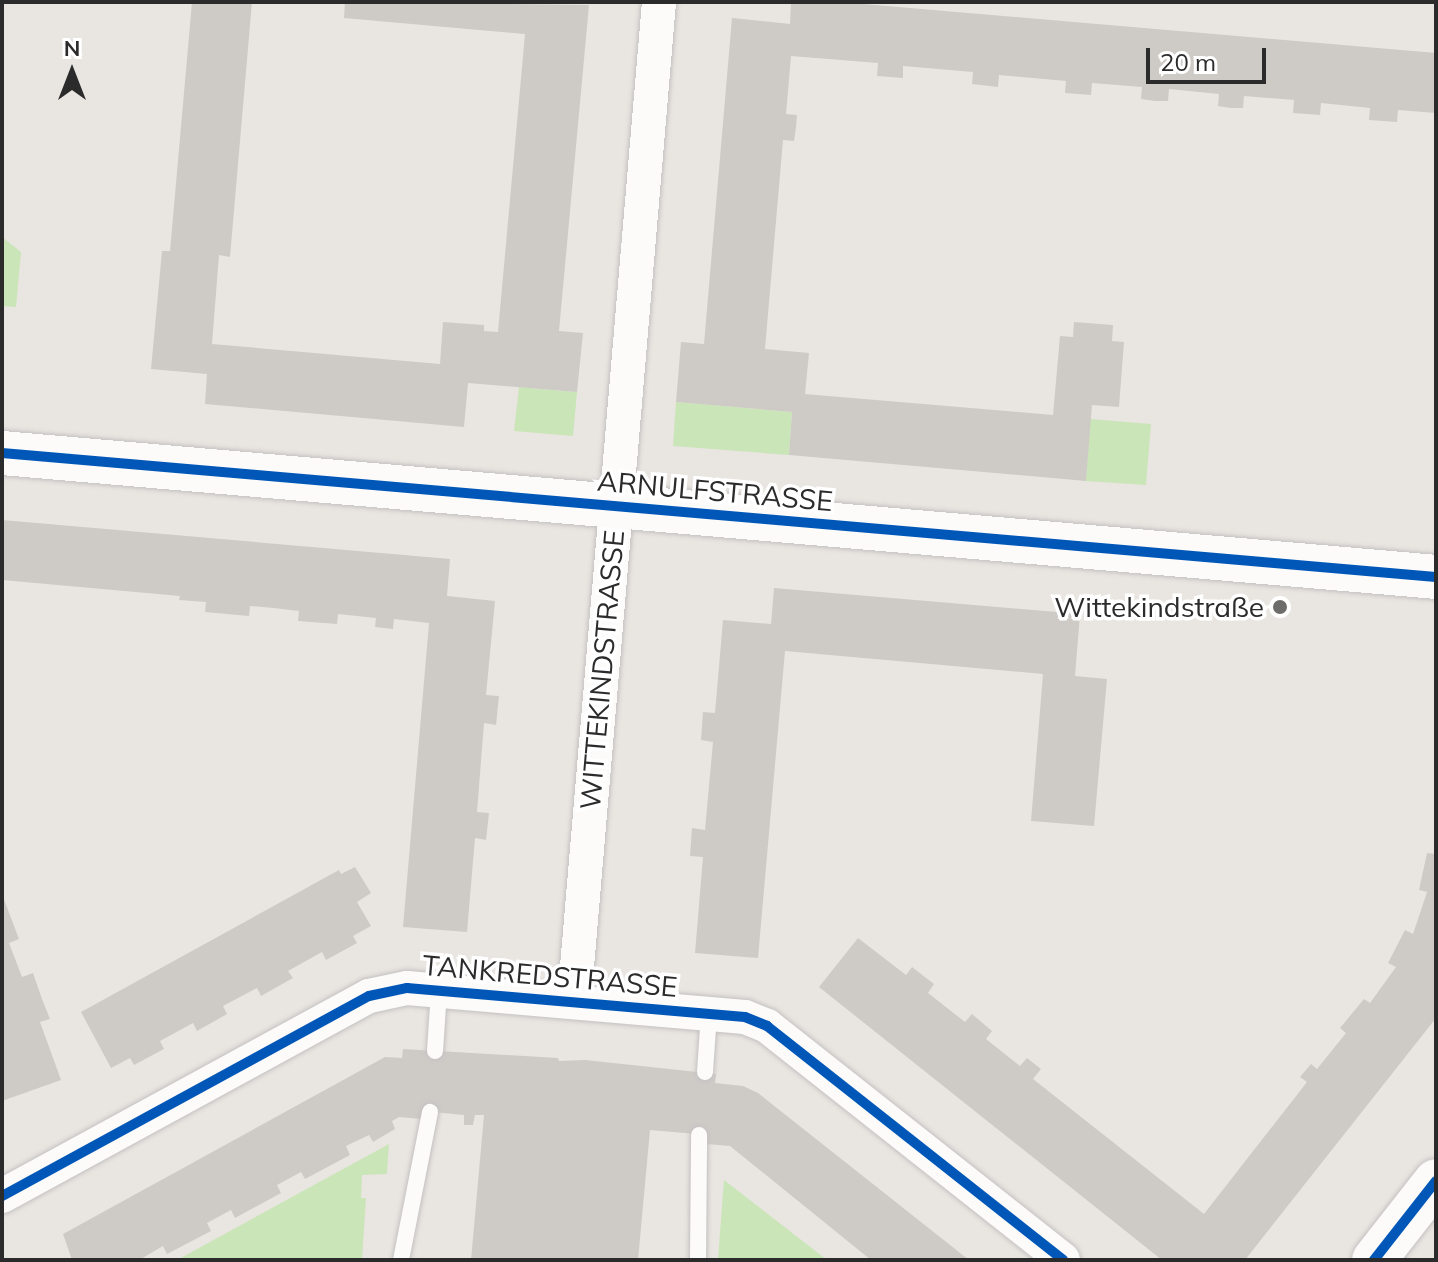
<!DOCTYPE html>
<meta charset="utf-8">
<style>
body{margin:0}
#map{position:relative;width:1438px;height:1262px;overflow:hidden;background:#e9e5e0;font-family:Mulish,sans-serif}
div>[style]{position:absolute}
.green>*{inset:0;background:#cae5b8}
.building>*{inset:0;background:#cecbc7}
.roads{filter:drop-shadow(0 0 2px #c3c1c2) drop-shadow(0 0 2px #c3c1c2)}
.service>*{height:16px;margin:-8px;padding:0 8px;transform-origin:8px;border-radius:8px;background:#fcfbfa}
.minor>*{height:34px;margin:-17px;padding:0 17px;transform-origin:17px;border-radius:17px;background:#fcfbfa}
.secondary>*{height:44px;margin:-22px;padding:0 22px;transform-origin:22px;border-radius:22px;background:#fcfbfa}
.cycleway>*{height:10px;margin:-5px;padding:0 5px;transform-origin:5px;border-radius:5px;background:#0057b8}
.dots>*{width:22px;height:22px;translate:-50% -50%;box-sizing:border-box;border:4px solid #fff;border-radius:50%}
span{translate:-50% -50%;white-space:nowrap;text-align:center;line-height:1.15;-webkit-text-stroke:7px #fff;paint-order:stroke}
.street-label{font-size:28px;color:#2b2b2b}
.poi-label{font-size:28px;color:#2b2b2b}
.right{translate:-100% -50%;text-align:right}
.frame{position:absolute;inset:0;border:4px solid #2b2b2b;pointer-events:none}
.north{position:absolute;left:32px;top:32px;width:80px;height:80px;-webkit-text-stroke:6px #fff;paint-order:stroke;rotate:0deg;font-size:22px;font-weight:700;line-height:32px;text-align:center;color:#2b2b2b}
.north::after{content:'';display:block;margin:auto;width:28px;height:36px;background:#2b2b2b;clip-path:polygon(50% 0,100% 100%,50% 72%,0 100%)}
.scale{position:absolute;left:1146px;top:48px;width:120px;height:36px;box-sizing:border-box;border:4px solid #2b2b2b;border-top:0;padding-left:10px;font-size:24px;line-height:28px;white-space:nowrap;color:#2b2b2b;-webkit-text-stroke:6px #fff;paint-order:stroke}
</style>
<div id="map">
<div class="green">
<div style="clip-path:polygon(2px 237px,21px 252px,16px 307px,2px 306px)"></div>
<div style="clip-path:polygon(519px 387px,577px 392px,573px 436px,514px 431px)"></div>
<div style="clip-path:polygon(676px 402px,792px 412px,789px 455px,673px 446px)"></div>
<div style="clip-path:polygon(1090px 419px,1151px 424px,1146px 485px,1086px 481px)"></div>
<div style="clip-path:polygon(389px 1144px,387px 1174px,362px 1175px,361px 1198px,366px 1198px,362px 1260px,177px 1260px)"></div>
<div style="clip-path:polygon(724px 1180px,827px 1260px,718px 1260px)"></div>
</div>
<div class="building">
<div style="clip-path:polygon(192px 2px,252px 2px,230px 257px,219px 255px,212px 344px,440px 364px,443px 322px,484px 325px,484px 331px,498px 332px,525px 34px,344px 18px,345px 2px,589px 5px,559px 331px,583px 333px,577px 392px,468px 383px,464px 427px,205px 404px,207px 374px,151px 369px,162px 251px,170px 251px)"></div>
<div style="clip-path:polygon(791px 2px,840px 2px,1436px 53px,1436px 113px,1398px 110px,1397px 122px,1369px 120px,1370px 108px,1321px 103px,1320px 115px,1307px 114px,1293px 113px,1294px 100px,1244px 96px,1243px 108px,1231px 108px,1218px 106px,1219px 94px,1169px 89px,1168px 101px,1155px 101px,1141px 99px,1142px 87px,1092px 83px,1091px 95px,1065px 93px,1066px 81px,999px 75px,998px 87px,972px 84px,973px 72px,903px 66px,903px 78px,877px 76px,878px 63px,791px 56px,786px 114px,797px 115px,796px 127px,794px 141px,783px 140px,765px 349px,809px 353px,805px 394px,1053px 415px,1060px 336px,1073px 337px,1074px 322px,1113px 325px,1112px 341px,1124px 342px,1119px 407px,1092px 405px,1086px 481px,789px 455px,792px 412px,676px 402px,681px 342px,704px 344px,732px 18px,790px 24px)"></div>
<div style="clip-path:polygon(2px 520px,450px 559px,447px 596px,495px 601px,486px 695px,499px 696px,496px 725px,484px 723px,477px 812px,489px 813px,486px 840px,475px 838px,467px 932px,403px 927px,429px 623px,394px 619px,393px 629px,375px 627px,376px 618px,338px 614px,337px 624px,298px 621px,299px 611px,274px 608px,250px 606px,249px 616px,205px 612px,206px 602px,179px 600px,180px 596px,2px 580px)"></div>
<div style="clip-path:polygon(774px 588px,1080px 614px,1075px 676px,1107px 679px,1094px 826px,1031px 821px,1043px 674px,785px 651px,758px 958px,695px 953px,703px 857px,690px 856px,692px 828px,705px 830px,713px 742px,701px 740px,703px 712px,715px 713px,723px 620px,771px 624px)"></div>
<div style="clip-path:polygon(1427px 853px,1436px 854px,1436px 1018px,1245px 1260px,1162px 1260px,819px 987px,858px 938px,906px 975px,912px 967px,934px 984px,928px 993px,965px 1022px,972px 1014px,992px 1031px,986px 1039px,1020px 1066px,1027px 1058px,1041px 1069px,1033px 1079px,1204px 1214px,1307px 1082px,1300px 1077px,1311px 1064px,1317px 1069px,1346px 1033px,1340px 1028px,1364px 999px,1370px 1003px,1396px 967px,1388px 963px,1405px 930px,1413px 934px,1427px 892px,1419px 890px)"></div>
<div style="clip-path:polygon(355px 867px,371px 893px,357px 902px,371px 926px,353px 936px,357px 943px,326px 960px,322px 952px,288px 971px,293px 978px,261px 996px,257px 988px,223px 1006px,227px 1014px,197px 1031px,193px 1023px,160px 1041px,164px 1049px,134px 1065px,130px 1058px,111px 1068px,81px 1012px,339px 870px,341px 874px)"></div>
<div style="clip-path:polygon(2px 894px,19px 939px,9px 943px,22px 977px,33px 973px,42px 999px,50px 1019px,40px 1022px,61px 1080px,2px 1101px)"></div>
<div style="clip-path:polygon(403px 1049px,558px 1058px,559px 1061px,585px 1060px,716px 1074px,715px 1083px,743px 1086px,758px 1093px,969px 1260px,871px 1260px,730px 1146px,707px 1144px,707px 1135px,650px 1130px,638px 1260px,471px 1260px,484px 1115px,475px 1115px,473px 1125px,464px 1125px,464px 1115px,422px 1111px,422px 1119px,399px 1117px,392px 1121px,395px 1129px,373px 1142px,369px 1135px,346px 1146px,350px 1155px,305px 1179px,301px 1172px,277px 1185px,281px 1193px,235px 1218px,231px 1210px,207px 1223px,211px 1231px,167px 1254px,163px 1246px,139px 1260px,72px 1260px,63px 1234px,385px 1057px,402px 1058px)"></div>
</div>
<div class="roads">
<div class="service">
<div style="left:435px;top:1051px;width:61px;rotate:-86.2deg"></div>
<div style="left:705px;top:1072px;width:58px;rotate:-86.1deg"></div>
<div style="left:401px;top:1260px;width:151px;rotate:-78.9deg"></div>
<div style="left:698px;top:1260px;width:125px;rotate:-89.5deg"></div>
</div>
<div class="minor">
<div style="left:574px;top:1002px;width:1004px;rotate:-85.14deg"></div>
<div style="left:2px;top:1196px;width:418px;rotate:-28.6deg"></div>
<div style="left:369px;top:996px;width:39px;rotate:-12deg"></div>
<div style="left:407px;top:988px;width:339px;rotate:4.9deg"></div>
<div style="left:745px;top:1017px;width:24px;rotate:22deg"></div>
<div style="left:767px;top:1026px;width:377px;rotate:38.3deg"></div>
</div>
<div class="secondary">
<div style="left:2px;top:453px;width:1439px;rotate:4.94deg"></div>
<div style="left:1374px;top:1260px;width:100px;rotate:-51.9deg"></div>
</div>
</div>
<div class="cycleway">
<div style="left:2px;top:453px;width:1439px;rotate:4.94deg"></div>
<div style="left:2px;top:1196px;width:418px;rotate:-28.6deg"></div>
<div style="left:369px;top:996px;width:39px;rotate:-12deg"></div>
<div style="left:407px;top:988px;width:339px;rotate:4.9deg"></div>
<div style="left:745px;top:1017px;width:24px;rotate:22deg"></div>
<div style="left:767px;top:1026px;width:377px;rotate:38.3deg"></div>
<div style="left:1374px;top:1260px;width:100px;rotate:-51.9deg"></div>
</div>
<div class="dots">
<div style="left:1280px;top:607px;background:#6e6c6a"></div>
</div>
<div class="street-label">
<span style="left:715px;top:491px;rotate:5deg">ARNULFSTRASSE</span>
<span style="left:602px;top:670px;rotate:-85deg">WITTEKINDSTRASSE</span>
<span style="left:550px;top:976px;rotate:5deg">TANKREDSTRASSE</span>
</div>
<div class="poi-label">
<span class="right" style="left:1264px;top:607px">Wittekindstraße</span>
</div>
<div class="frame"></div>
<div class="north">N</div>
<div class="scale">20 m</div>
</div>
